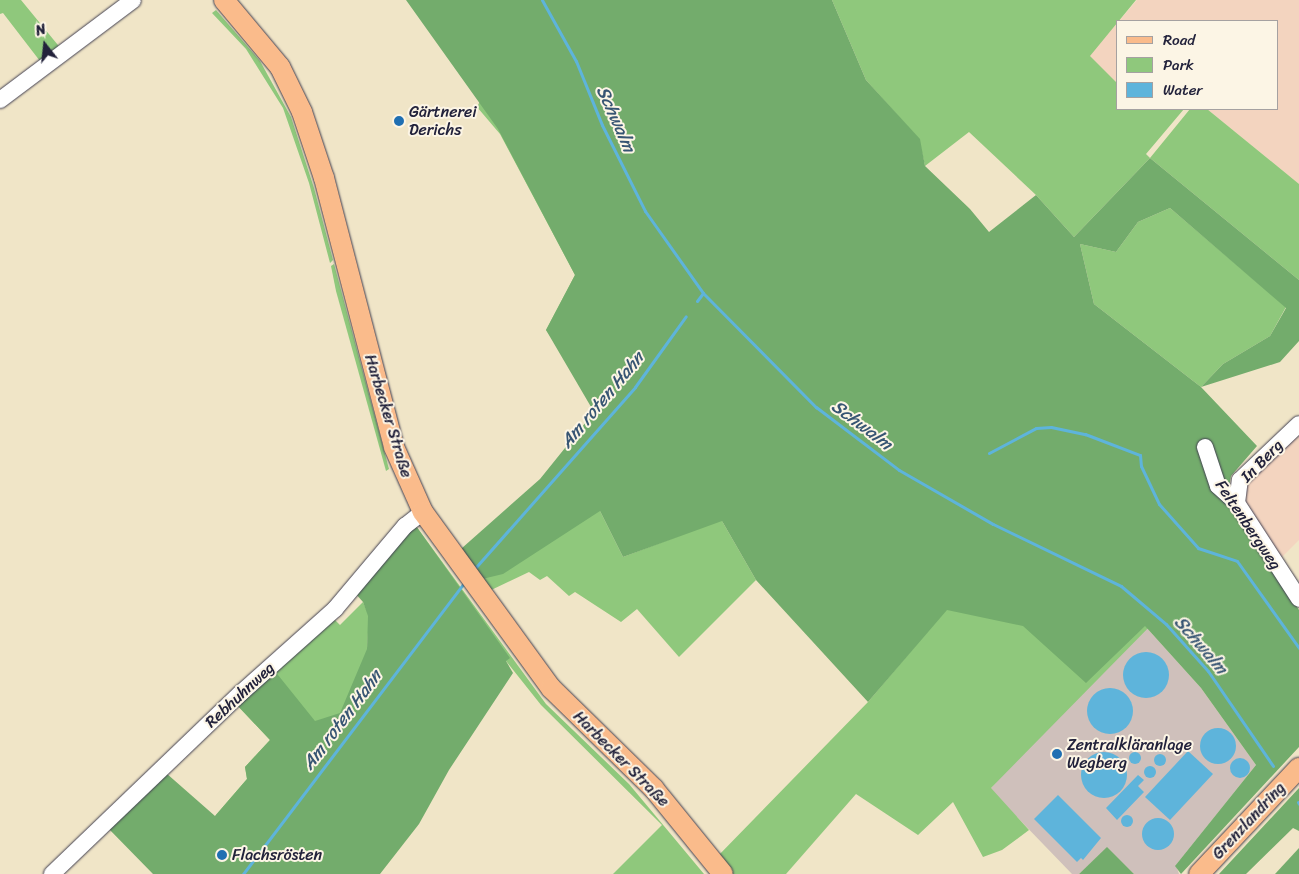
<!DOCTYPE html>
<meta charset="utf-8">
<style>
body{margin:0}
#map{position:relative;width:1299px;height:874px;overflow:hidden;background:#f0e5c7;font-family:Sriracha,sans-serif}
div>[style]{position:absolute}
.built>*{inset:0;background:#f3d4bf}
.industrial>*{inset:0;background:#cfc0bb}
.green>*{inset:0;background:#8fc87c}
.forest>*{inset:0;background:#73ac6c}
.water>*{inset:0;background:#5eb4db}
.round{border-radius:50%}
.stream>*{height:3px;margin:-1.5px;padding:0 1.5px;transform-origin:1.5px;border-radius:1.5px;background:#5eb4db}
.roads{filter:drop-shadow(0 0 1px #413f50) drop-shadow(0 0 1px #413f50)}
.minor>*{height:16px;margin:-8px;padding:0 8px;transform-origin:8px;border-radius:8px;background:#fff}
.major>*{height:20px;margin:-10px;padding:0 10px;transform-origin:10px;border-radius:10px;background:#fabb8b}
.dots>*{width:14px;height:14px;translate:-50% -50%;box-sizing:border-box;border:2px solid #fcf5e5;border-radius:50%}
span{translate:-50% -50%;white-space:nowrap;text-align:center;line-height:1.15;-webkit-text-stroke:4px #fcf5e5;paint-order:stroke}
.poi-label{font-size:16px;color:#22223b}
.left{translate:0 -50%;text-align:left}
.street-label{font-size:16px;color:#22223b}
.water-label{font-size:18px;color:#375573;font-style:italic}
.legend{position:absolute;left:1116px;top:20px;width:162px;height:90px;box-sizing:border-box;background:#fcf5e5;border:1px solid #a5a1a1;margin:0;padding:6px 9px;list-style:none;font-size:15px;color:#22223b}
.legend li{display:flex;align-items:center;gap:10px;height:25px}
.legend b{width:25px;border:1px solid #a5a1a1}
.north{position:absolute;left:20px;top:20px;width:50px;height:50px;-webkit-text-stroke:4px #fcf5e5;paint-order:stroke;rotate:344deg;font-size:14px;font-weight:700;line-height:20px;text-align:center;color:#22223b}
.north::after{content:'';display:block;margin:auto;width:18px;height:22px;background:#22223b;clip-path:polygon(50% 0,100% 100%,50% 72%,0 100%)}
</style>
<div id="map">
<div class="built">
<div style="clip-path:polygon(1137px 0,1299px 0,1299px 184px,1207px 109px,1278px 109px,1278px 21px,1119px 21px)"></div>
<div style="clip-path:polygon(1118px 22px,1118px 84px,1089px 56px)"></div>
<div style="clip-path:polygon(1299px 427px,1299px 540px,1277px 562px,1240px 492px)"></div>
</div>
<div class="industrial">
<div style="clip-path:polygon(1145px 626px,1201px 688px,1256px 765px,1176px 865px,1179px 874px,1134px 874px,1107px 848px,1079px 874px,1072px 874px,990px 789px,1086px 683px)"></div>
</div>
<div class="green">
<div style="clip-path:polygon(0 0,21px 0,62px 50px,43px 65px,3px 13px,0 14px)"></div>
<div style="clip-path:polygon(832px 0,1136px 0,1090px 56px,1118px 84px,1118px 109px,1184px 109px,1146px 154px,1150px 158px,1190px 109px,1207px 109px,1299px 184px,1299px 280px,1150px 158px,1074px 237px,1036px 195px,969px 132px,925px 166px,919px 139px,866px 80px)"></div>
<div style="clip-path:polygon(216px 10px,260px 61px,291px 117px,314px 188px,333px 260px,330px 263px,309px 183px,283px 108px,246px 49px,212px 13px)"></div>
<div style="clip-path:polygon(evenodd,493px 76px,1158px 618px,991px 788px,1029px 830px,1002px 850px,983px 857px,953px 802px,918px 835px,856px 794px,786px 874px,729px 874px,716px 858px,868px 702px,917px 644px,722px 521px,756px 580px,679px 657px,637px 609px,621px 622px,575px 592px,569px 596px,547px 576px,540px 580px,529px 572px,487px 592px,474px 581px,634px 387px,587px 388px,546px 330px,575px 275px,500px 134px,477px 107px,493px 76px,600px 511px,684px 534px,623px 557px,600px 511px)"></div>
<div style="clip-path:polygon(1170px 208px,1286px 307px,1270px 336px,1223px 364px,1201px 387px,1094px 304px,1080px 244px,1116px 252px,1138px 222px)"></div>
<div style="clip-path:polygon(334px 264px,389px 469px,386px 471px,336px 291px,331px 266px)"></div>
<div style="clip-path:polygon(416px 526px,546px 704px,629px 784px,704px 874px,613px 874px,662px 825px,541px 705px,506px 661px,215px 816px,247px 779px,245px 767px,270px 740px,236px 704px,331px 616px,340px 625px,363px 602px,369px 616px,367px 649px)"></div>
</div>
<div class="forest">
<div style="clip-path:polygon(evenodd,406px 0,832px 0,866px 80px,920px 139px,925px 166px,970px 209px,989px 232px,1036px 195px,1074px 237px,1150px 158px,1299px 280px,1299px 341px,1280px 362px,1201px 387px,1257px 446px,1231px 476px,1227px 498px,1299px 610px,1299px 747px,1181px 874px,1175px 866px,1256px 765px,1201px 688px,1145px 626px,1086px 683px,1023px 626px,947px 610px,868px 702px,756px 580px,722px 521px,623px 557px,600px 511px,503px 574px,474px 581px,453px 556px,540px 479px,594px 412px,546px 330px,575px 275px,498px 129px,406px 0,1170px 208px,1286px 308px,1270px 336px,1223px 364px,1201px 387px,1094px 304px,1080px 244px,1116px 252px,1138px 222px,1170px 208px)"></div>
<div style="clip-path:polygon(416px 526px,510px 658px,506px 661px,513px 673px,449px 770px,419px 824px,380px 874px,153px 874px,107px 827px,166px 773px,215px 816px,247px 779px,245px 767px,270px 740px,236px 704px,274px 670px,315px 721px,340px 713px,367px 649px,368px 616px,363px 602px,355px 593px)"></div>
<div style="clip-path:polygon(1299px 788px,1299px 831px,1293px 828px,1246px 874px,1219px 874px)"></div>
<div style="clip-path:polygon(1107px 847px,1134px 874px,1079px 874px)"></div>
<div style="clip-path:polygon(1299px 848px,1299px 874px,1275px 874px)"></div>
</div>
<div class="water">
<div class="round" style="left:1123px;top:652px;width:46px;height:46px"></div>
<div class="round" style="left:1087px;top:688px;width:46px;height:46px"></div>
<div class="round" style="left:1200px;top:728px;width:36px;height:36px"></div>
<div style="clip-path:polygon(1188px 751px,1213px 774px,1170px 820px,1145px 797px)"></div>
<div class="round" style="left:1081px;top:752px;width:46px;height:46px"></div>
<div class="round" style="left:1129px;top:752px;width:12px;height:12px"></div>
<div class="round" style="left:1154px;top:754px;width:12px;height:12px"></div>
<div class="round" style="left:1230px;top:758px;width:20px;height:20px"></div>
<div class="round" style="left:1144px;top:766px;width:12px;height:12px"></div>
<div style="clip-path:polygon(1138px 775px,1144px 780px,1138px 786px,1144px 792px,1117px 820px,1106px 808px)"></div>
<div style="clip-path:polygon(1058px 795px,1101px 838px,1083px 860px,1081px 858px,1077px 862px,1034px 819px)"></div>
<div class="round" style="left:1121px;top:815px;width:12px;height:12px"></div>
<div class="round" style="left:1142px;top:818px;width:32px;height:32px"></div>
</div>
<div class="stream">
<div style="left:542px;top:0;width:70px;rotate:60.9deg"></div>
<div style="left:576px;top:61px;width:69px;rotate:67.9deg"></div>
<div style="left:602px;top:125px;width:96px;rotate:63.4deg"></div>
<div style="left:645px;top:211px;width:100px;rotate:54.7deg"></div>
<div style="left:703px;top:293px;width:161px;rotate:45.3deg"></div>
<div style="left:816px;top:407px;width:104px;rotate:37.2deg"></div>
<div style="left:899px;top:470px;width:108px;rotate:29.9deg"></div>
<div style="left:993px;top:524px;width:142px;rotate:25.8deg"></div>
<div style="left:1121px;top:586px;width:59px;rotate:40.2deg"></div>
<div style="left:1166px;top:624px;width:63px;rotate:48.2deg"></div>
<div style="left:1208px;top:671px;width:115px;rotate:55.6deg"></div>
<div style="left:697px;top:301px;width:10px;rotate:-53deg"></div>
<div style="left:989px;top:453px;width:53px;rotate:-28deg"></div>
<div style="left:1036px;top:428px;width:15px;rotate:-4deg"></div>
<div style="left:1051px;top:427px;width:35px;rotate:12deg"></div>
<div style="left:1085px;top:434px;width:59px;rotate:20.9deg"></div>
<div style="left:1140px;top:455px;width:11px;rotate:85deg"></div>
<div style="left:1141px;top:466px;width:42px;rotate:64.7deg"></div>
<div style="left:1159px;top:504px;width:59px;rotate:48.4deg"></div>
<div style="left:1198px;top:548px;width:41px;rotate:18.4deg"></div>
<div style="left:1237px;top:561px;width:107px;rotate:54.5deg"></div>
<div style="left:476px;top:567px;width:240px;rotate:-48.5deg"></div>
<div style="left:635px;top:387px;width:87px;rotate:-54.3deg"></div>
<div style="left:1298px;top:802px;width:2px;rotate:63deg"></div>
<div style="left:243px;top:874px;width:364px;rotate:-52.8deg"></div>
</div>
<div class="roads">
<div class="minor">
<div style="left:0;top:100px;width:166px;rotate:-36.9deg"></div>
<div style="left:1205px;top:447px;width:41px;rotate:71.6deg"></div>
<div style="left:1218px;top:486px;width:25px;rotate:42deg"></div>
<div style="left:1237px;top:503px;width:114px;rotate:57.1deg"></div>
<div style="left:1237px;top:503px;width:23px;rotate:-83deg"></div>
<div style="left:1240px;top:480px;width:81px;rotate:-43.5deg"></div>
<div style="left:52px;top:874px;width:262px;rotate:-43.8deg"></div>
<div style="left:241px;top:693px;width:126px;rotate:-41.8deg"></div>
<div style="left:335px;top:609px;width:109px;rotate:-49.9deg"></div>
<div style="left:405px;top:526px;width:23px;rotate:-38deg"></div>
</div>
<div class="major">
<div style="left:224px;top:0;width:87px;rotate:50.1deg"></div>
<div style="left:280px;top:67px;width:50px;rotate:63.9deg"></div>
<div style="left:302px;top:112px;width:70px;rotate:71.6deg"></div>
<div style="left:324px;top:178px;width:278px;rotate:75.4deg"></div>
<div style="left:394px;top:447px;width:71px;rotate:66deg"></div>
<div style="left:423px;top:512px;width:218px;rotate:54deg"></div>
<div style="left:551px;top:688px;width:144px;rotate:44.4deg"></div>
<div style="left:654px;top:789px;width:109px;rotate:50.9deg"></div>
<div style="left:1199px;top:874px;width:146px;rotate:-46.7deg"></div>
</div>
</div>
<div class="dots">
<div style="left:399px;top:121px;background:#1f6fb2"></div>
<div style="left:1057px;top:754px;background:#1f6fb2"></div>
<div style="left:222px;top:855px;background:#1f6fb2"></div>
</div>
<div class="poi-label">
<span class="left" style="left:409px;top:121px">Gärtnerei<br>Derichs</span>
<span class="left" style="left:1067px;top:754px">Zentralkläranlage<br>Wegberg</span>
<span class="left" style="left:232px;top:855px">Flachsrösten</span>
</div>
<div class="street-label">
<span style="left:388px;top:416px;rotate:73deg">Harbecker Straße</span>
<span style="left:1262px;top:461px;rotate:-46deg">In Berg</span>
<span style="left:1248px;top:525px;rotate:56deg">Feltenbergweg</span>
<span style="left:240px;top:695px;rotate:-43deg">Rebhuhnweg</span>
<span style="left:621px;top:759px;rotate:45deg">Harbecker Straße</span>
<span style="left:1249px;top:821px;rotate:-47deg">Grenzlandring</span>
</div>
<div class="water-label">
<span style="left:616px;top:119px;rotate:66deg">Schwalm</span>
<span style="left:602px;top:400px;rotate:-50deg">Am roten Hahn</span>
<span style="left:862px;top:425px;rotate:37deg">Schwalm</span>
<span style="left:1201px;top:645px;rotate:49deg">Schwalm</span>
<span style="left:342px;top:720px;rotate:-53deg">Am roten Hahn</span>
</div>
<ul class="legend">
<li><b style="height:6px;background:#fabb8b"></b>Road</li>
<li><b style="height:14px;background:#8fc87c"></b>Park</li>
<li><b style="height:14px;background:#5eb4db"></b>Water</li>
</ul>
<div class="north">N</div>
</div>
